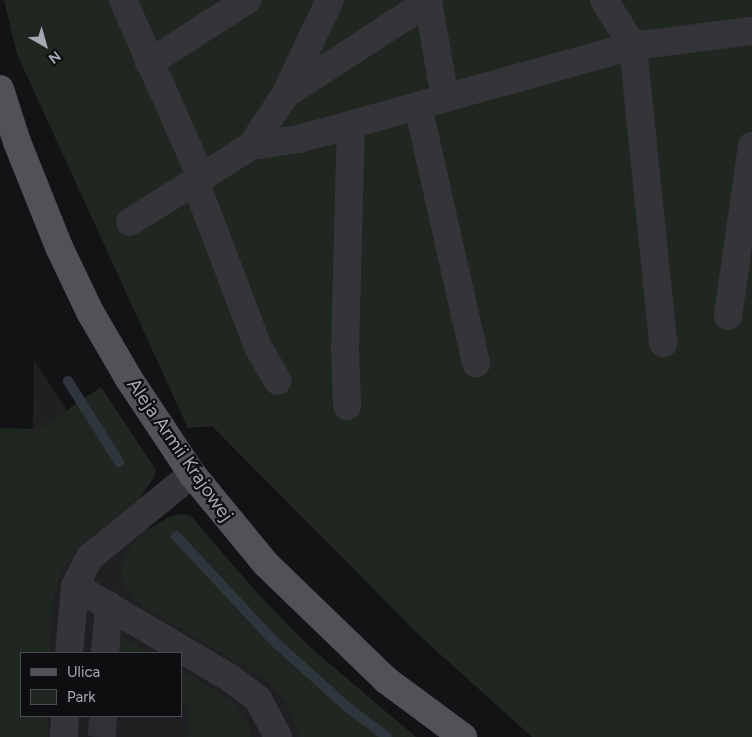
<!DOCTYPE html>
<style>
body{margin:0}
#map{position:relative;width:752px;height:737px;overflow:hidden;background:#131315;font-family:Figtree,sans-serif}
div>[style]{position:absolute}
.built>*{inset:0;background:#201f22}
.green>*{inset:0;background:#202721}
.stream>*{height:10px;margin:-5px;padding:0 5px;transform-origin:5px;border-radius:5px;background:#2e353c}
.minor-tunnel>*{height:28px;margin-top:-14px;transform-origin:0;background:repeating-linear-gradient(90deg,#303135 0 28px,transparent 0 42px)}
.minor>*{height:28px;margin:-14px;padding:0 14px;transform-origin:14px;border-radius:14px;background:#353539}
.major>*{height:28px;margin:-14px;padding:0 14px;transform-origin:14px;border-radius:14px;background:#515258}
span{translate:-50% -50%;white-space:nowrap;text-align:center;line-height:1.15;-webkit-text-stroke:4.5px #0e0e10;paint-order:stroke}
.street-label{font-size:19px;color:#a6a9b4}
.legend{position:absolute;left:20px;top:652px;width:162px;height:65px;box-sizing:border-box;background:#0e0e10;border:1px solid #4b4c52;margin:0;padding:6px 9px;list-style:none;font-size:15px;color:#a6a9b4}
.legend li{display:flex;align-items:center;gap:10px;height:25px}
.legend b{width:25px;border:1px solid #4b4c52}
.north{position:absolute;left:20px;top:20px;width:50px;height:50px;-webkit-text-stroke:4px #0e0e10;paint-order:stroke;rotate:142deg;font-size:14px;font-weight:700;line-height:20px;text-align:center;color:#a6a9b4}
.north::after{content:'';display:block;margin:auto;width:18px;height:22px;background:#a6a9b4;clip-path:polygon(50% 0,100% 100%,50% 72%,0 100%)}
</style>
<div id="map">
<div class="built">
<div style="clip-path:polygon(34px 360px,118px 488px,173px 560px,355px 737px,27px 737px,28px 716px,181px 716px,181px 653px,29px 653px)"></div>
</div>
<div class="green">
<div style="clip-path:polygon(4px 0,752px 0,752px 737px,532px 737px,420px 636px,212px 426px,188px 428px,17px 54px)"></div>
<div style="clip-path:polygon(101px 387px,156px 470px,154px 477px,139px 499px,78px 547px,61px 572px,52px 603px,50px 653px,21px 653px,21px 716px,48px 716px,47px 737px,0 737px,0 428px,39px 429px)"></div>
<div style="clip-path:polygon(181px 514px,190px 515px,258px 594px,312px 649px,416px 737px,299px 737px,287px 703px,268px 681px,134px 601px,121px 579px,124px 555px,140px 535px,168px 517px)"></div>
<div style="clip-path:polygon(123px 638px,126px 639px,151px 653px,114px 653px,117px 640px)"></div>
<div style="clip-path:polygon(181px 670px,232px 701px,247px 721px,252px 737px,187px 737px,188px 705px,181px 705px)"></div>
</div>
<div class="stream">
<div style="left:68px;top:381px;width:96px;rotate:57.8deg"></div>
<div style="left:176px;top:536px;width:145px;rotate:47deg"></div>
<div style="left:275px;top:642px;width:96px;rotate:42deg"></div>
<div style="left:346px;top:706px;width:51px;rotate:37.1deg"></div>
</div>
<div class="minor-tunnel">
<div style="left:102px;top:737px;width:21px;rotate:-87deg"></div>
</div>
<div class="minor">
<div style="left:123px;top:0;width:193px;rotate:66.2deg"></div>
<div style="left:428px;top:0;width:99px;rotate:80.2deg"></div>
<div style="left:604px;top:0;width:54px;rotate:57.8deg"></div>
<div style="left:633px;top:46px;width:299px;rotate:84.2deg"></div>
<div style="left:149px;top:63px;width:117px;rotate:-32.7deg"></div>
<div style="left:286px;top:94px;width:153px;rotate:-33deg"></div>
<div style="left:414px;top:11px;width:16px;rotate:-45deg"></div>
<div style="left:418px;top:106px;width:264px;rotate:77.3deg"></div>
<div style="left:251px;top:146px;width:49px;rotate:-8.3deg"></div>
<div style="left:299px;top:139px;width:347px;rotate:-15.6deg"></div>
<div style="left:633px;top:46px;width:120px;rotate:-7.2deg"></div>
<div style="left:195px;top:181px;width:178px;rotate:69.2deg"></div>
<div style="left:258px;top:347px;width:39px;rotate:60deg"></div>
<div style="left:130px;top:222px;width:143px;rotate:-32.1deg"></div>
<div style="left:251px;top:146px;width:61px;rotate:-56.3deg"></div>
<div style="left:285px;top:95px;width:105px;rotate:-64.7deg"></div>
<div style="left:728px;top:316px;width:172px;rotate:-82deg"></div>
<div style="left:347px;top:406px;width:56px;rotate:-92deg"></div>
<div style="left:345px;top:350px;width:225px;rotate:-88.5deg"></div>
<div style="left:75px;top:586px;width:180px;rotate:30.7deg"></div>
<div style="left:230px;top:678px;width:35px;rotate:37deg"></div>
<div style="left:258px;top:699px;width:43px;rotate:62.2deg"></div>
<div style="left:69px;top:653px;width:67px;rotate:-84.9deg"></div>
<div style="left:75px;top:586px;width:33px;rotate:-63deg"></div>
<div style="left:90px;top:557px;width:132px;rotate:-39.1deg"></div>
<div style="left:105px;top:653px;width:48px;rotate:-85.2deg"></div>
<div style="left:64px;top:737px;width:21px;rotate:-87deg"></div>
</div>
<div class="major">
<div style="left:0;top:89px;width:56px;rotate:72.2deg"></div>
<div style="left:17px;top:142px;width:113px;rotate:68.2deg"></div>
<div style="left:59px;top:247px;width:72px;rotate:64.5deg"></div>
<div style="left:90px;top:312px;width:78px;rotate:59.8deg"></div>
<div style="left:129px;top:379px;width:114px;rotate:56.4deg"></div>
<div style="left:192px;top:474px;width:117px;rotate:50.6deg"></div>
<div style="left:266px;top:564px;width:167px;rotate:44deg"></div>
<div style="left:386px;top:680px;width:96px;rotate:36.5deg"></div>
</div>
<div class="street-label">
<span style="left:180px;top:450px;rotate:55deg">Aleja Armii Krajowej</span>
</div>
<ul class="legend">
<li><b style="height:6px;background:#515258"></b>Ulica</li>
<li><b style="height:14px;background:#202721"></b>Park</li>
</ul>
<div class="north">N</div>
</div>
